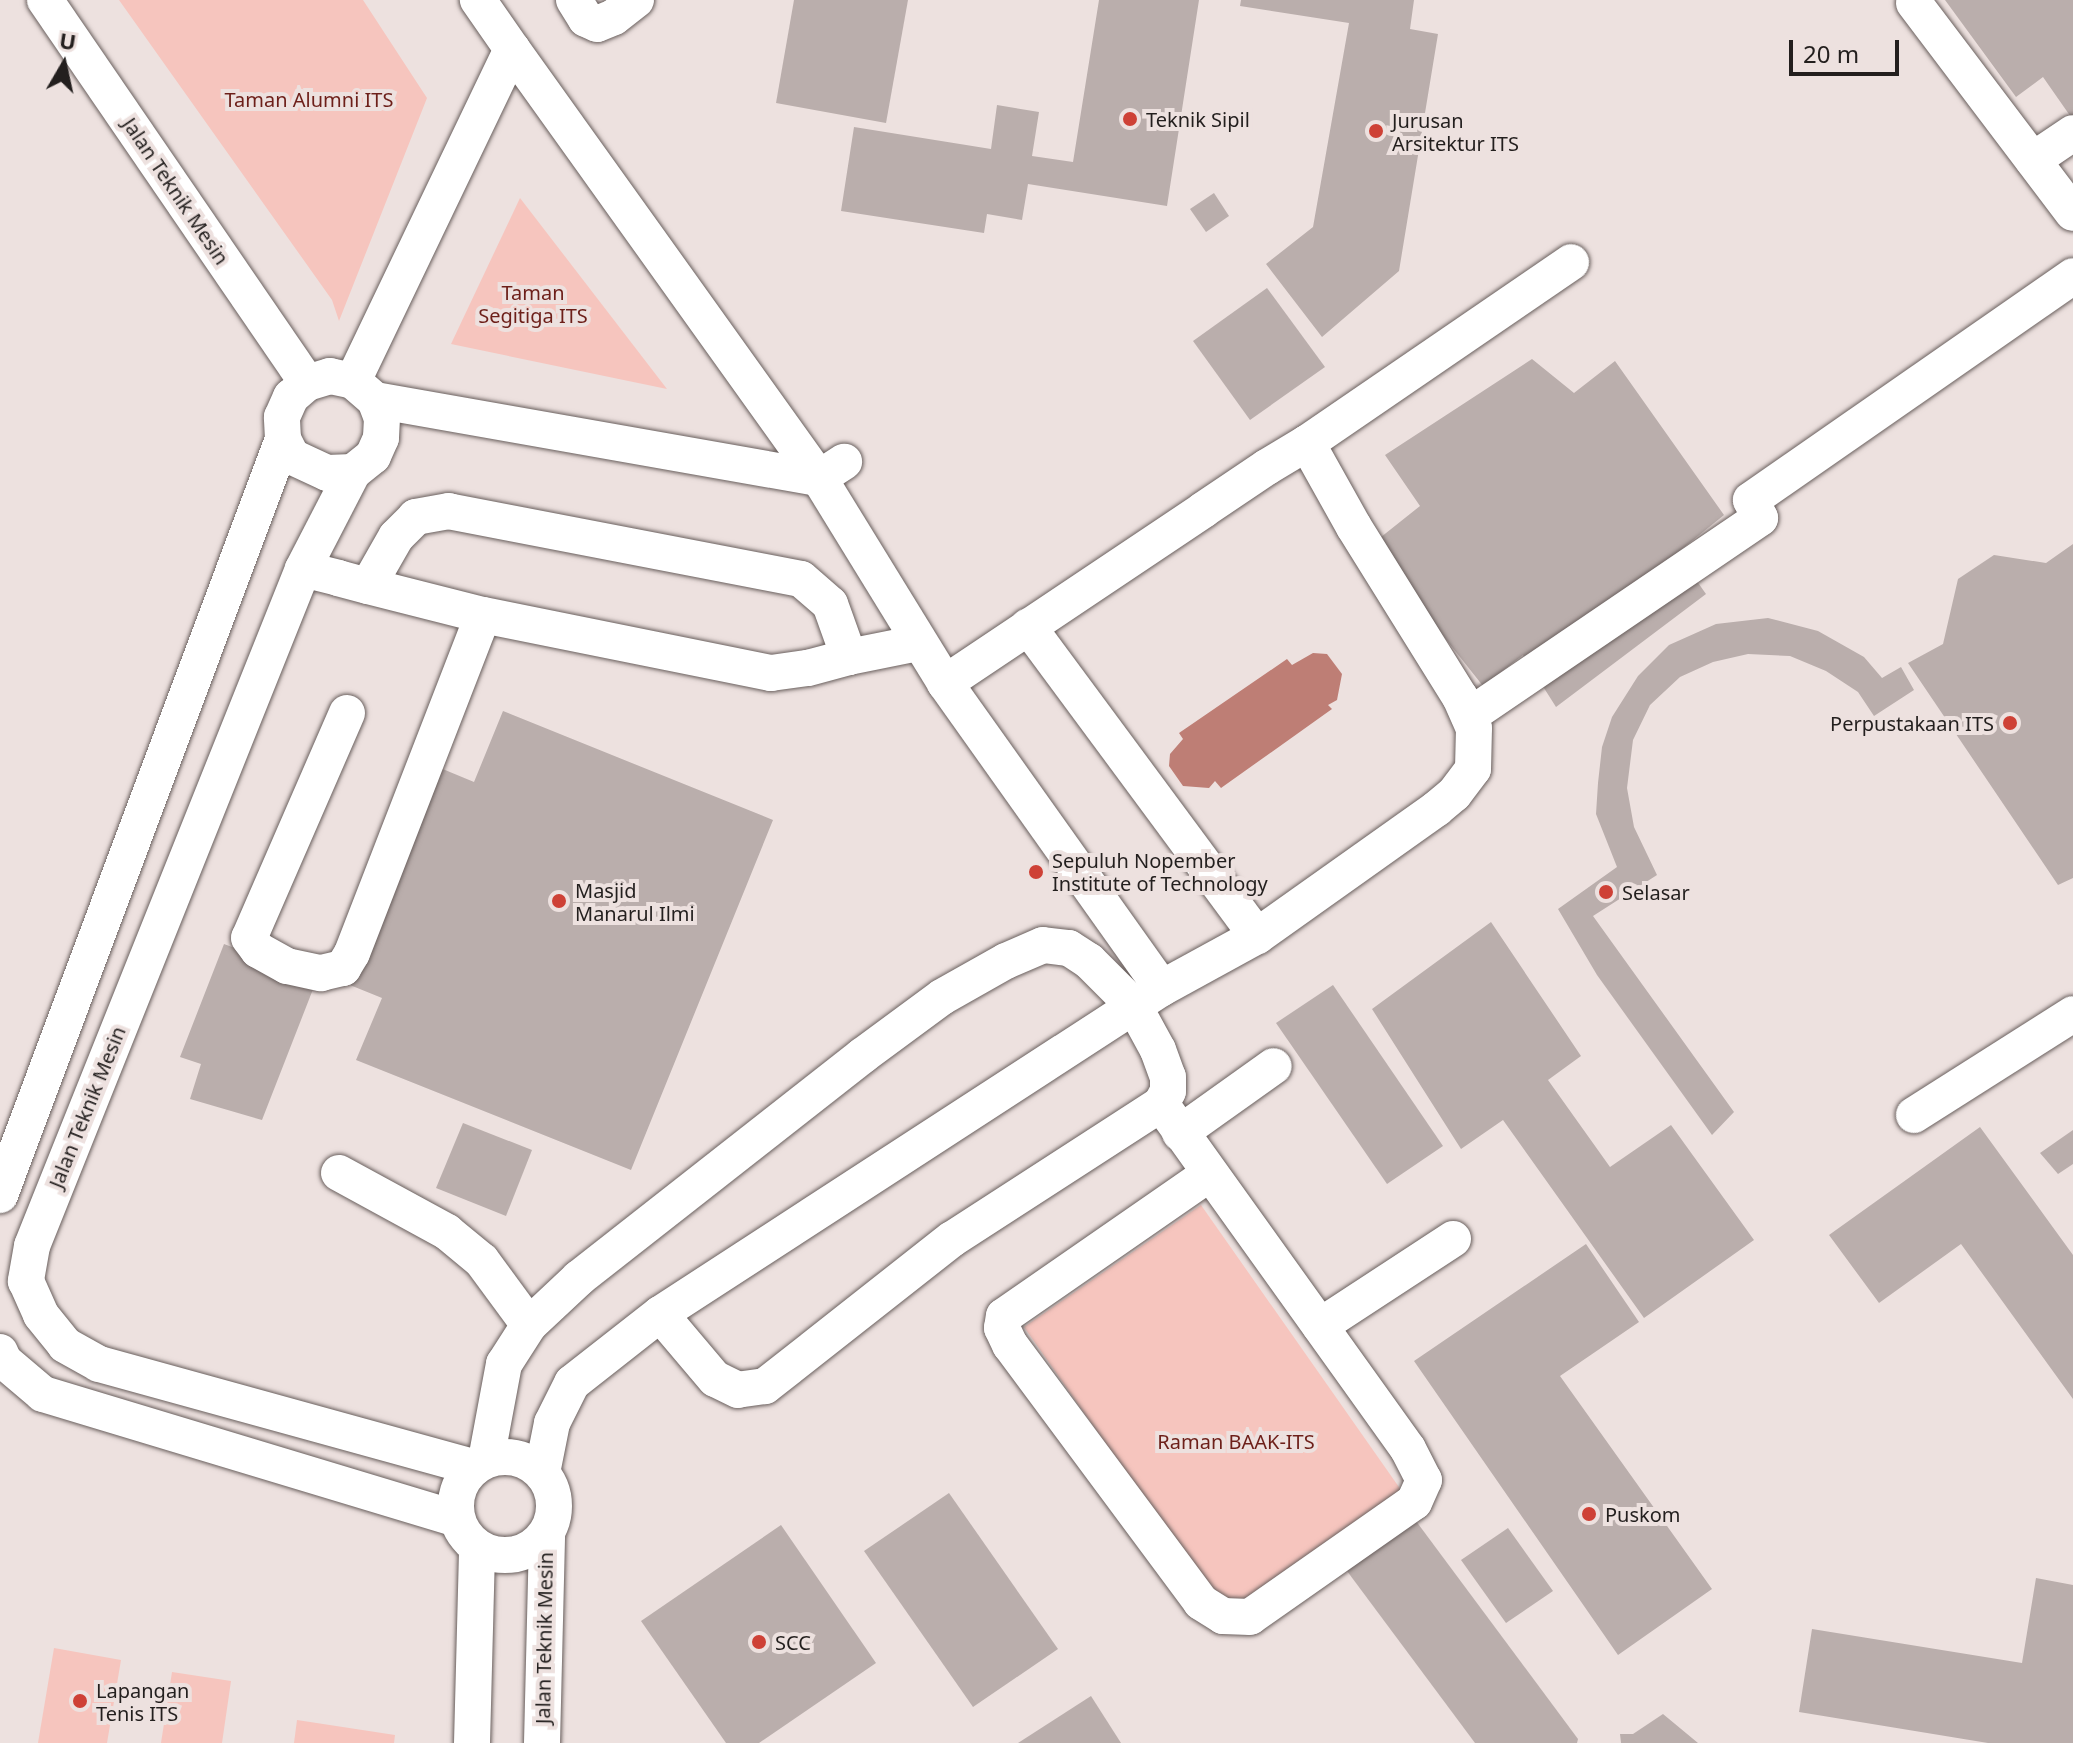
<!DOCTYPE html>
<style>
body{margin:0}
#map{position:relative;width:2073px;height:1743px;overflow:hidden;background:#ede1df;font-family:"Noto Sans",sans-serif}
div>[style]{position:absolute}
.green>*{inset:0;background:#f6c5be}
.water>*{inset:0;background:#be7e75}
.building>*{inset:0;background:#baaeac}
.roads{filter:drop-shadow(0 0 2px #695f5d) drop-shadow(0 0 2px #695f5d)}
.minor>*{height:36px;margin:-18px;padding:0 18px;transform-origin:18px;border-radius:18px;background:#fff}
.minor>.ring{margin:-18px;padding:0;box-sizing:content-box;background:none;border:36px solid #fff;border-radius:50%}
.dots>*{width:22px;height:22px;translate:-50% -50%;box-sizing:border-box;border:4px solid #ede1df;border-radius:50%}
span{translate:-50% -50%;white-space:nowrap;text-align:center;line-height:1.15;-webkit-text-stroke:8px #ede1df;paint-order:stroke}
.park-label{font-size:20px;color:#6d1f19}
.poi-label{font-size:20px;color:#231f1e}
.left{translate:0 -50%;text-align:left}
.right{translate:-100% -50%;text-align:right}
.street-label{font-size:20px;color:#231f1e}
.north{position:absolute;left:24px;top:24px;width:80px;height:80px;-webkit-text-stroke:6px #ede1df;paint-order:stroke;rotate:9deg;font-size:22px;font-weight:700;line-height:32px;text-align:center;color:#231f1e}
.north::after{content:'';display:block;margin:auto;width:28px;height:36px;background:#231f1e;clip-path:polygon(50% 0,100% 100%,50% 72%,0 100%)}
.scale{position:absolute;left:1789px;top:40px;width:110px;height:36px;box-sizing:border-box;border:4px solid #231f1e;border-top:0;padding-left:10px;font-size:24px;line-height:28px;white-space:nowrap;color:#231f1e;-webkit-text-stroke:6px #ede1df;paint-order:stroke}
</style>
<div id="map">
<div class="green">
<div style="clip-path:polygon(119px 0,363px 0,427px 98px,339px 321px,332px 300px)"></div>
<div style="clip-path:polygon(520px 198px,667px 389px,451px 344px)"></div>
<div style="clip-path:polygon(1201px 1205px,1401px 1490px,1224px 1613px,1024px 1327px)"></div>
<div style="clip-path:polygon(54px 1648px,121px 1660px,107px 1743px,38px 1743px)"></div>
<div style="clip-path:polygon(172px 1672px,231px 1681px,222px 1743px,161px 1743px)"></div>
<div style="clip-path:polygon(297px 1720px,395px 1735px,394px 1743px,294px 1743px)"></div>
</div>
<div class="water">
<div style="clip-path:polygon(1313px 653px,1327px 654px,1342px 674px,1337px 700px,1328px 705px,1332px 709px,1221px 788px,1215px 781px,1209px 788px,1183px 786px,1169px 766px,1170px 754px,1183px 739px,1179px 733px,1287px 659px,1292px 665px)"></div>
</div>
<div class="building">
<div style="clip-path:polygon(794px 0,908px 0,886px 123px,776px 103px)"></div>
<div style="clip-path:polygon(1099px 0,1199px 0,1167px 206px,1028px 184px,1022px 220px,987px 214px,984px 233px,841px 211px,854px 127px,991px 149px,997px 105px,1039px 112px,1032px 156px,1073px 162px)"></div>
<div style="clip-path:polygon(1241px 0,1414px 0,1410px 29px,1438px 34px,1399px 271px,1322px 337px,1266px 264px,1313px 227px,1349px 23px,1240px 6px)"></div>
<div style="clip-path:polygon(1945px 0,2073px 0,2073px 120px,2043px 77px,2016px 97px)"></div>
<div style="clip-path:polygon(1214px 193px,1229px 216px,1206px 232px,1190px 209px)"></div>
<div style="clip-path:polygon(1267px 288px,1325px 367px,1250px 420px,1193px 341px)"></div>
<div style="clip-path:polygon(1532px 359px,1574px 393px,1615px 361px,1724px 515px,1677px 553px,1706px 594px,1556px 707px,1523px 655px,1483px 686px,1371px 545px,1420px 506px,1385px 455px)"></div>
<div style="clip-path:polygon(2073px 544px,2073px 878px,2058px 885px,1908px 663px,1943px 644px,1958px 579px,1994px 555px,2046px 563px)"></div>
<div style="clip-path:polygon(1768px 618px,1818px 631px,1864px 657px,1882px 678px,1901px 667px,1914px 690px,1874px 716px,1858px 692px,1826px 671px,1790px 656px,1748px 654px,1713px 662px,1680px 677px,1650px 705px,1633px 740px,1627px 788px,1634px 827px,1657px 875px,1593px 916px,1734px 1112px,1712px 1135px,1597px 975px,1558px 909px,1617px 867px,1596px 814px,1598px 783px,1602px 747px,1612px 717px,1638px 676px,1669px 645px,1716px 624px)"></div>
<div style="clip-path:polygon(503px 711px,773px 820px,631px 1170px,356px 1060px,382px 998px,345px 983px,433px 765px,474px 782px)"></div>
<div style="clip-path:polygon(1491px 922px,1581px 1056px,1548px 1080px,1610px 1167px,1671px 1125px,1754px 1240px,1644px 1318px,1503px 1120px,1461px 1149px,1372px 1009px)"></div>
<div style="clip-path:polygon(224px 944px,317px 979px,262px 1120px,190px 1099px,201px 1064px,180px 1057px)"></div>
<div style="clip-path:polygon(1333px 985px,1443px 1146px,1387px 1184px,1276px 1023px)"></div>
<div style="clip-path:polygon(463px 1123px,532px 1150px,506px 1216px,436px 1188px)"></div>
<div style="clip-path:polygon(1980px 1127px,2073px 1255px,2073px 1399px,1961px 1244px,1879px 1303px,1829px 1235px)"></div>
<div style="clip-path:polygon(2073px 1130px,2073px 1164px,2058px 1174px,2040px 1153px)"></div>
<div style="clip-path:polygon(1586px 1244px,1639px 1322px,1560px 1376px,1712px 1589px,1618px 1655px,1414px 1361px)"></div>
<div style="clip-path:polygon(949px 1493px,1058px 1649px,973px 1707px,864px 1551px)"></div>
<div style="clip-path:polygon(1416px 1521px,1578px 1739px,1577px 1743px,1475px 1743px,1347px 1571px)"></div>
<div style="clip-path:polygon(781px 1525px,876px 1663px,759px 1743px,726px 1743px,641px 1621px)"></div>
<div style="clip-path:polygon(1508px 1528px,1553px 1591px,1506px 1623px,1461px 1560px)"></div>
<div style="clip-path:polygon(2036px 1578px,2073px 1585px,2073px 1743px,1988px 1743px,1799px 1712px,1812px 1629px,2022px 1663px)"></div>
<div style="clip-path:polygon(1091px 1696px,1121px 1743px,1018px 1743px)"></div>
<div style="clip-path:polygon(1663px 1714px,1698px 1743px,1621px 1743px,1620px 1734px,1633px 1734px)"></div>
</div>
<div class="roads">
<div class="minor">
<div style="left:45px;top:0;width:464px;rotate:55.6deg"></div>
<div style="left:574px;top:0;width:22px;rotate:58deg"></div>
<div style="left:586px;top:19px;width:12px;rotate:24deg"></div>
<div style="left:597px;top:24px;width:18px;rotate:-22deg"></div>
<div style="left:614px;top:17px;width:28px;rotate:-38deg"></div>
<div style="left:1914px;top:3px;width:263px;rotate:52.9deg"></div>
<div style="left:512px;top:49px;width:528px;rotate:54.41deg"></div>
<div style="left:819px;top:478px;width:241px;rotate:58.4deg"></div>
<div style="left:945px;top:683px;width:374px;rotate:54.6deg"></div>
<div style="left:2033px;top:160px;width:48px;rotate:-34deg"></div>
<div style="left:353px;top:381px;width:368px;rotate:-64.4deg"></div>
<div style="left:512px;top:49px;width:60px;rotate:-124.8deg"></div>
<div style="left:375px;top:400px;width:451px;rotate:10deg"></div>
<div style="left:819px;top:478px;width:30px;rotate:-33deg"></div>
<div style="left:1307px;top:443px;width:320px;rotate:-34.4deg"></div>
<div style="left:353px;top:472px;width:26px;rotate:178deg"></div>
<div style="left:327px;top:473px;width:38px;rotate:-155deg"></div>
<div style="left:292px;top:457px;width:20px;rotate:-117deg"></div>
<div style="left:283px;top:439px;width:22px;rotate:-93deg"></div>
<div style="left:282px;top:417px;width:22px;rotate:-66deg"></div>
<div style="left:291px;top:397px;width:21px;rotate:-41deg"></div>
<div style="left:307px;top:383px;width:24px;rotate:-17deg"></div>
<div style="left:330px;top:376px;width:24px;rotate:12deg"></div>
<div style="left:353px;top:381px;width:29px;rotate:41deg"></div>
<div style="left:375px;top:400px;width:19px;rotate:69deg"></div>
<div style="left:382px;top:418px;width:20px;rotate:93deg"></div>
<div style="left:381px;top:438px;width:20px;rotate:114deg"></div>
<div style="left:373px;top:456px;width:26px;rotate:141deg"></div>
<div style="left:353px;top:472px;width:109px;rotate:117.3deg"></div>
<div style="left:303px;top:569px;width:729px;rotate:111.82deg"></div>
<div style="left:32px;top:1246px;width:36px;rotate:100deg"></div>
<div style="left:26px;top:1281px;width:37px;rotate:66deg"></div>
<div style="left:41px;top:1315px;width:38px;rotate:51deg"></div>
<div style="left:65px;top:1345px;width:39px;rotate:29deg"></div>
<div style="left:99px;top:1364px;width:389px;rotate:15.4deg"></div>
<div style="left:303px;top:569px;width:36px;rotate:14deg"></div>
<div style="left:338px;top:578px;width:31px;rotate:15deg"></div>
<div style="left:368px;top:586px;width:119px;rotate:14.2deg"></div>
<div style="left:483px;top:615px;width:294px;rotate:11.4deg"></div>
<div style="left:771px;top:673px;width:37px;rotate:-8deg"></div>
<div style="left:808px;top:668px;width:42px;rotate:-15deg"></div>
<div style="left:849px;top:657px;width:56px;rotate:-109.7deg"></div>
<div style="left:830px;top:604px;width:38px;rotate:-139deg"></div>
<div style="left:801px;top:579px;width:359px;rotate:-169.1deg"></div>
<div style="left:449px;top:511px;width:34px;rotate:170deg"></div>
<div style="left:416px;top:517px;width:28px;rotate:135deg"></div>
<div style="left:396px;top:537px;width:56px;rotate:119.7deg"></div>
<div style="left:849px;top:657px;width:70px;rotate:-11.5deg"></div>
<div style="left:945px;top:683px;width:311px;rotate:-33.8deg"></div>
<div style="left:1203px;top:510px;width:77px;rotate:-33.9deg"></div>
<div style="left:1267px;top:467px;width:47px;rotate:-31deg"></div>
<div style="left:1307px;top:443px;width:96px;rotate:60.8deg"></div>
<div style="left:1354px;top:527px;width:200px;rotate:58.1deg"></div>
<div style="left:1460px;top:697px;width:34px;rotate:66deg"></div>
<div style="left:1474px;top:728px;width:41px;rotate:91.4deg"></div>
<div style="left:1473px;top:769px;width:31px;rotate:127deg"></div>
<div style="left:1454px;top:794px;width:23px;rotate:140deg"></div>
<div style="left:1436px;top:809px;width:219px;rotate:144.6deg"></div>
<div style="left:1257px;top:936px;width:385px;rotate:-126.5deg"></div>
<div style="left:347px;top:713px;width:245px;rotate:113.5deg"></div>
<div style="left:249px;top:938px;width:15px;rotate:53deg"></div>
<div style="left:258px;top:950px;width:33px;rotate:29deg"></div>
<div style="left:287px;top:966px;width:35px;rotate:12deg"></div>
<div style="left:321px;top:973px;width:23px;rotate:-13deg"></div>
<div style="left:343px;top:968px;width:17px;rotate:-59deg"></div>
<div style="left:352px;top:953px;width:362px;rotate:-68.8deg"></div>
<div style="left:1469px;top:716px;width:352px;rotate:-34.2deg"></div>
<div style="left:1760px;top:518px;width:20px;rotate:-117deg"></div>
<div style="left:1751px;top:500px;width:392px;rotate:-34.8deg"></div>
<div style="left:1161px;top:1104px;width:424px;rotate:54.4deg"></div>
<div style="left:1408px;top:1449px;width:35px;rotate:63deg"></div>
<div style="left:1424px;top:1480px;width:24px;rotate:114deg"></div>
<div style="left:1414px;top:1502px;width:200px;rotate:145deg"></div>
<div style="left:1250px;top:1617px;width:27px;rotate:-178deg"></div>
<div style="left:1223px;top:1616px;width:26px;rotate:-148deg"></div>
<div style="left:1201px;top:1602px;width:320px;rotate:-126.6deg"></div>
<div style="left:1010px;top:1345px;width:19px;rotate:-115deg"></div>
<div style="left:1002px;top:1328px;width:12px;rotate:-81deg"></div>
<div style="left:1004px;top:1316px;width:248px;rotate:-34.7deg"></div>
<div style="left:1914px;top:1115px;width:188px;rotate:-32.4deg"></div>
<div style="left:1180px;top:1133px;width:115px;rotate:-35.5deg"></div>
<div style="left:339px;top:1173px;width:123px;rotate:28.6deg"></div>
<div style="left:447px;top:1232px;width:45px;rotate:39.6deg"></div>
<div style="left:482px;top:1261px;width:79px;rotate:53.7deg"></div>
<div style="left:0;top:1195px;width:807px;rotate:-69.48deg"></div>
<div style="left:1320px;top:1326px;width:159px;rotate:-33.2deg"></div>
<div style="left:0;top:1352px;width:10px;rotate:66deg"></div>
<div style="left:4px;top:1361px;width:51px;rotate:40.2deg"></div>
<div style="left:43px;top:1394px;width:432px;rotate:16.8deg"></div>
<div class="ring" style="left:456px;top:1457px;width:62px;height:62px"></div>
<div style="left:486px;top:1460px;width:98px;rotate:-79.4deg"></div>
<div style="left:504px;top:1364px;width:46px;rotate:-57.3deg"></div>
<div style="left:529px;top:1325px;width:69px;rotate:-43.2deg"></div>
<div style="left:579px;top:1278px;width:360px;rotate:-38.1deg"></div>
<div style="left:862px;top:1056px;width:99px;rotate:-36.4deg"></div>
<div style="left:942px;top:997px;width:73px;rotate:-29.4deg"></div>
<div style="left:1006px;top:961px;width:40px;rotate:-23.4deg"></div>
<div style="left:1043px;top:945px;width:26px;rotate:7deg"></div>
<div style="left:1069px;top:948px;width:24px;rotate:33deg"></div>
<div style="left:1089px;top:961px;width:64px;rotate:45deg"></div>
<div style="left:1134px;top:1006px;width:50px;rotate:61.4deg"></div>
<div style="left:1158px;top:1050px;width:29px;rotate:70deg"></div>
<div style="left:1168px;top:1077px;width:14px;rotate:90deg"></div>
<div style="left:1168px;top:1091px;width:15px;rotate:118deg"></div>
<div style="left:1161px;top:1104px;width:249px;rotate:147.1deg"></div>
<div style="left:952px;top:1239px;width:238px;rotate:141.8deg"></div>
<div style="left:765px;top:1386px;width:27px;rotate:172deg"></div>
<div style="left:738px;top:1390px;width:25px;rotate:-154deg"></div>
<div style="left:715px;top:1379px;width:85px;rotate:-130.2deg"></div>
<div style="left:542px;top:1473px;width:51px;rotate:-78.7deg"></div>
<div style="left:552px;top:1423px;width:45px;rotate:-63.4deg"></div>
<div style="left:572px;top:1383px;width:112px;rotate:-38.1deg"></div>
<div style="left:660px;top:1314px;width:599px;rotate:-33deg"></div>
<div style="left:1162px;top:988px;width:108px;rotate:-28.7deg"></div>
<div style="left:472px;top:1743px;width:196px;rotate:-88.5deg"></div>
<div style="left:542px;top:1743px;width:210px;rotate:-88.6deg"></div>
</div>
</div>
<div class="dots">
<div style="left:1130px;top:119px;background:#ce4136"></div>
<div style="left:1376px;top:131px;background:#ce4136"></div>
<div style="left:2010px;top:723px;background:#ce4136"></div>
<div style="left:1036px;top:872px;background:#ce4136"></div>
<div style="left:1606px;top:892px;background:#ce4136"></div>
<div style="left:559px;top:901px;background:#ce4136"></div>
<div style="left:1589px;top:1514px;background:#ce4136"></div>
<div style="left:759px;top:1642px;background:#ce4136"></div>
<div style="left:80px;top:1701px;background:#ce4136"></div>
</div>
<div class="park-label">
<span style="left:309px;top:99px">Taman Alumni ITS</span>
<span style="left:533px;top:304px">Taman<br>Segitiga ITS</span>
<span style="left:1236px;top:1441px">Raman BAAK-ITS</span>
</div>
<div class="poi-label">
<span class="left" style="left:1146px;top:119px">Teknik Sipil</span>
<span class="left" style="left:1392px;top:132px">Jurusan<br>Arsitektur ITS</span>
<span class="right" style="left:1994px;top:723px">Perpustakaan ITS</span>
<span class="left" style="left:1052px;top:872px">Sepuluh Nopember<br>Institute of Technology</span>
<span class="left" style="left:575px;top:902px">Masjid<br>Manarul Ilmi</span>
<span class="left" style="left:1622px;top:892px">Selasar</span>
<span class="left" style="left:1605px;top:1514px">Puskom</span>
<span class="left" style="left:775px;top:1642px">SCC</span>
<span class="left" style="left:96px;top:1702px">Lapangan<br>Tenis ITS</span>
</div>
<div class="street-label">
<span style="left:176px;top:191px;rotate:56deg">Jalan Teknik Mesin</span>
<span style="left:87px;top:1107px;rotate:-68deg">Jalan Teknik Mesin</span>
<span style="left:544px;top:1638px;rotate:-89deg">Jalan Teknik Mesin</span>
</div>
<div class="north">U</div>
<div class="scale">20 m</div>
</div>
